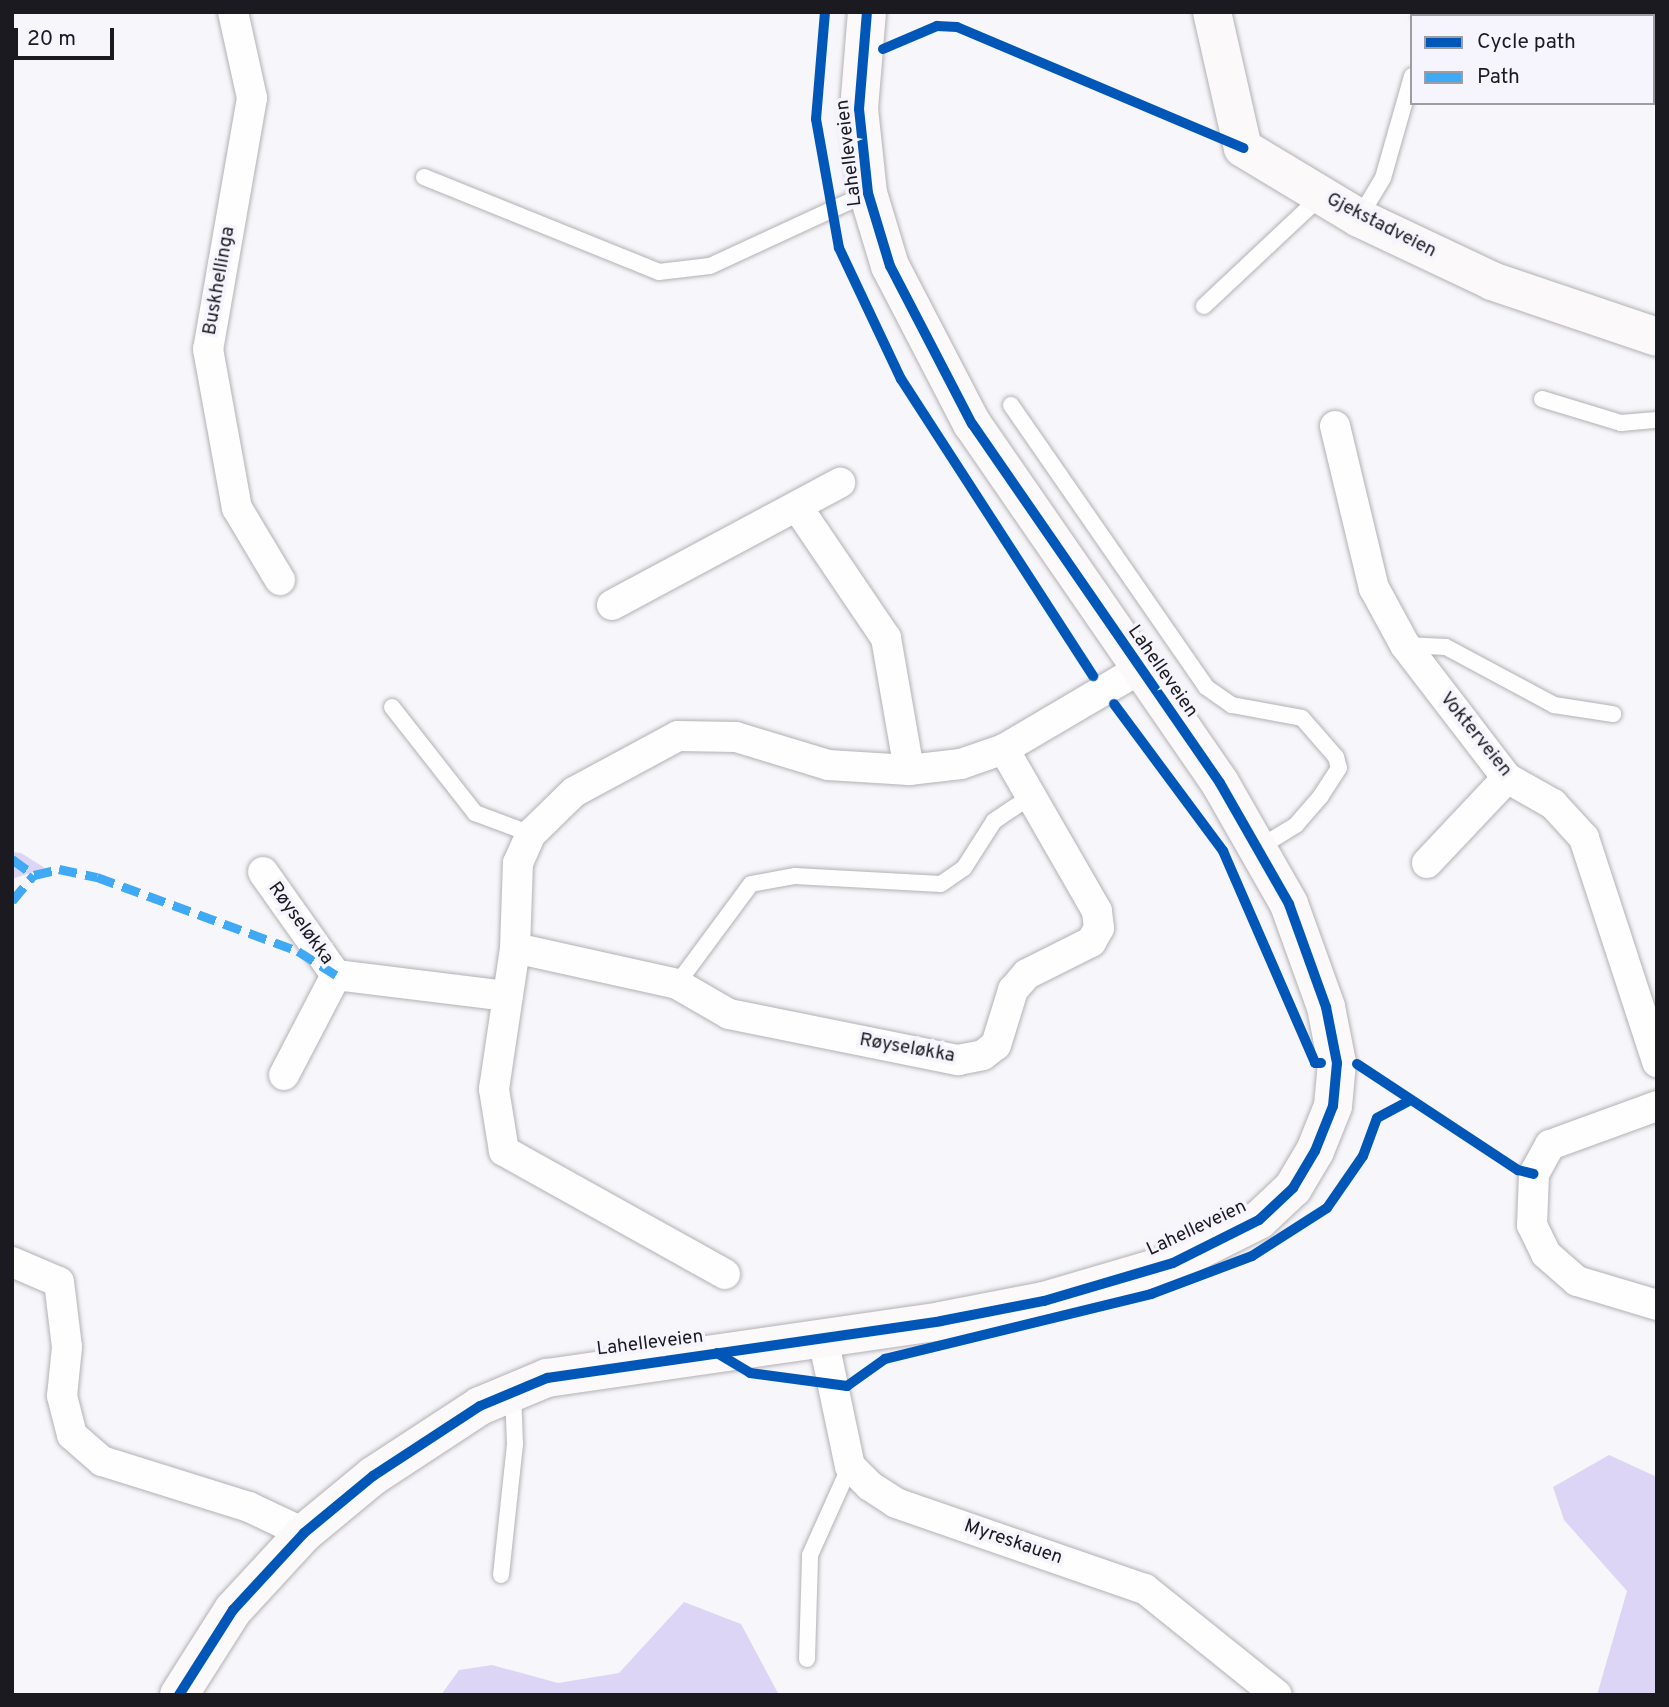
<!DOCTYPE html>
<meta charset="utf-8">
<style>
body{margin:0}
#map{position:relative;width:1669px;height:1707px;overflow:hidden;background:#f7f6fa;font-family:Overpass,sans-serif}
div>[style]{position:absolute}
.green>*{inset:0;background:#ddd5f5}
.roads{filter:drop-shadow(0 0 2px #b2b1b5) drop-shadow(0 0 2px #b2b1b5)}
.lane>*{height:16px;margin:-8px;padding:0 8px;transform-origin:8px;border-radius:8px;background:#fefefe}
.street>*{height:30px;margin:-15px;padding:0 15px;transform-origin:15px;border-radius:15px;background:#fefefe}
.secondary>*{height:38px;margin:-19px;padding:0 19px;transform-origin:19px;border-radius:19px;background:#fbf9f9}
.quiet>*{height:9px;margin-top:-4.5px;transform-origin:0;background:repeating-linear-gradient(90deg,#3fa9f5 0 18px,transparent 0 27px)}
.cycleway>*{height:10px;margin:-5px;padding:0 5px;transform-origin:5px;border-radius:5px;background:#0057b8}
span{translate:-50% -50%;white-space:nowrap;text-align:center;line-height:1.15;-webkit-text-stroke:7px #f6f4fc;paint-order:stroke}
.street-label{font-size:19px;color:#1c1a21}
.frame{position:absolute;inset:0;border:14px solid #1c1a21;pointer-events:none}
.legend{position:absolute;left:1410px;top:14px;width:245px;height:91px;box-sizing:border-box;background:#f6f4fc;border:2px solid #9f9da4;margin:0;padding:9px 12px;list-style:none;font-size:21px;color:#1c1a21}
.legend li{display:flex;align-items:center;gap:14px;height:35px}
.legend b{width:35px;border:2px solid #9f9da4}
.scale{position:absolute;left:14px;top:28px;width:100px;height:32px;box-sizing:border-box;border:4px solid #1c1a21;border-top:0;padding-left:9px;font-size:21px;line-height:24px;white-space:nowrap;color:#1c1a21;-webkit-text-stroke:5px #f6f4fc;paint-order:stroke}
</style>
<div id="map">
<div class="green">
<div style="clip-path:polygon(12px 852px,21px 853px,45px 868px,12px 879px)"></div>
<div style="clip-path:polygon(1609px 1455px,1657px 1477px,1657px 1695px,1597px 1695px,1627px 1591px,1564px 1520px,1553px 1487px)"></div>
<div style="clip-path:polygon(684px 1602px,741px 1624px,779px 1695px,441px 1695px,459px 1670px,492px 1665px,558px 1683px,619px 1673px)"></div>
</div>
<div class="roads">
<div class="lane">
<div style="left:1421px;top:16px;width:4px;rotate:-76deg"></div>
<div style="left:424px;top:177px;width:253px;rotate:22deg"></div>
<div style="left:659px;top:272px;width:51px;rotate:-6.7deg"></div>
<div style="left:710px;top:266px;width:174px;rotate:-24.8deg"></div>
<div style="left:1359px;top:218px;width:47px;rotate:-59deg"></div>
<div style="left:1383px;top:178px;width:106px;rotate:-74.1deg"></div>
<div style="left:1204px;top:306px;width:161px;rotate:-43.2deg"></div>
<div style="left:1542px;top:399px;width:83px;rotate:16.9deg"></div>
<div style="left:1621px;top:423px;width:36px;rotate:-5deg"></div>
<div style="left:1011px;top:405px;width:343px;rotate:55.3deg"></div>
<div style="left:1206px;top:687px;width:32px;rotate:35deg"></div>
<div style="left:1232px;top:705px;width:71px;rotate:10.5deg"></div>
<div style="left:1302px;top:718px;width:52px;rotate:48.9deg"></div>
<div style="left:1336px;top:757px;width:11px;rotate:75deg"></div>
<div style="left:1339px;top:768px;width:33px;rotate:123deg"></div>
<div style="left:1321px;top:796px;width:38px;rotate:131deg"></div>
<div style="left:1296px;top:825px;width:42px;rotate:148.6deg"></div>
<div style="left:1405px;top:645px;width:41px;rotate:2.8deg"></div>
<div style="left:1446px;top:647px;width:123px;rotate:28.2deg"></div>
<div style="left:1554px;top:705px;width:60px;rotate:8.7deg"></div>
<div style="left:392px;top:707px;width:135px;rotate:51.9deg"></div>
<div style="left:475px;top:813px;width:60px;rotate:20.6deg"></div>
<div style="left:677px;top:984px;width:124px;rotate:-53.5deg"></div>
<div style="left:751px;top:884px;width:45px;rotate:-10.3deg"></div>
<div style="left:795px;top:876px;width:146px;rotate:3.1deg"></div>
<div style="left:941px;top:884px;width:28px;rotate:-35deg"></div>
<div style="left:964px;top:868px;width:56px;rotate:-57.4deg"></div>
<div style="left:994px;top:821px;width:45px;rotate:-34deg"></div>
<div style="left:501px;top:1575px;width:132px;rotate:-83.9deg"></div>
<div style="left:515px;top:1444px;width:52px;rotate:-92.2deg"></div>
<div style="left:807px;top:1659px;width:104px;rotate:-88.3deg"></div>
<div style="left:810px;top:1555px;width:98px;rotate:-65.8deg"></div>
</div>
<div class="street">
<div style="left:233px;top:12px;width:88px;rotate:77.5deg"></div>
<div style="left:252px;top:98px;width:255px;rotate:99.9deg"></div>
<div style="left:208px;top:349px;width:162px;rotate:79.7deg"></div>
<div style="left:237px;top:508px;width:84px;rotate:59.2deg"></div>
<div style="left:1335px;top:426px;width:167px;rotate:76.5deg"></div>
<div style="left:1374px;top:588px;width:65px;rotate:61.5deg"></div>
<div style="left:1405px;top:645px;width:168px;rotate:52.5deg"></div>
<div style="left:1507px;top:778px;width:53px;rotate:29.5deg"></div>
<div style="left:1553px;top:804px;width:46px;rotate:47.6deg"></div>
<div style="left:1584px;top:838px;width:236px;rotate:71.9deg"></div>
<div style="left:798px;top:508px;width:157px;rotate:55.9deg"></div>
<div style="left:886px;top:638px;width:134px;rotate:80.1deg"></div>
<div style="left:612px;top:605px;width:259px;rotate:-28.2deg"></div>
<div style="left:1427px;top:863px;width:117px;rotate:-46.7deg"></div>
<div style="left:263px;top:872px;width:126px;rotate:54.7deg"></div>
<div style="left:336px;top:975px;width:173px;rotate:7deg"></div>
<div style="left:515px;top:948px;width:166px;rotate:12.5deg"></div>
<div style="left:677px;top:984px;width:60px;rotate:30deg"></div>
<div style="left:729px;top:1014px;width:234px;rotate:11.4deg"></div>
<div style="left:958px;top:1060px;width:25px;rotate:-11deg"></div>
<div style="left:983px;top:1055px;width:16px;rotate:-38deg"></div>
<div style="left:996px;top:1045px;width:58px;rotate:-72.8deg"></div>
<div style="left:1013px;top:990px;width:21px;rotate:-49deg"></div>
<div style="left:1027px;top:974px;width:72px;rotate:-26.6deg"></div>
<div style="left:1091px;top:942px;width:16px;rotate:-60deg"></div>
<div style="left:1099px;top:928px;width:17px;rotate:-97deg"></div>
<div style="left:1097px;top:911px;width:187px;rotate:-119.9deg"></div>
<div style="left:284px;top:1075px;width:113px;rotate:-62.5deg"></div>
<div style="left:1657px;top:1106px;width:114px;rotate:160deg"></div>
<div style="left:1550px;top:1145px;width:33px;rotate:119deg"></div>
<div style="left:1534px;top:1174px;width:51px;rotate:92.2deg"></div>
<div style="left:1532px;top:1225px;width:32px;rotate:64deg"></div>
<div style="left:1546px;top:1254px;width:41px;rotate:41.1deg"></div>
<div style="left:1577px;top:1281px;width:84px;rotate:16.7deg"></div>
<div style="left:12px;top:1262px;width:51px;rotate:23.1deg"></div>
<div style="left:59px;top:1282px;width:65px;rotate:83deg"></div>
<div style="left:67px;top:1347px;width:49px;rotate:95.8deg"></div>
<div style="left:62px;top:1396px;width:40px;rotate:75.6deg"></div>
<div style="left:72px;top:1435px;width:40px;rotate:41deg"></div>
<div style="left:102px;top:1461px;width:154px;rotate:17.4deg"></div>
<div style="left:249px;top:1507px;width:61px;rotate:25.3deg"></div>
<div style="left:725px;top:1274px;width:253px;rotate:-150.9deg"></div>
<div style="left:504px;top:1151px;width:63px;rotate:-99.2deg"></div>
<div style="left:494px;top:1089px;width:143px;rotate:-81.5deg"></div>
<div style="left:515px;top:948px;width:85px;rotate:-88deg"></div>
<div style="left:518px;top:863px;width:32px;rotate:-66deg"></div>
<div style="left:531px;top:834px;width:60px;rotate:-44.3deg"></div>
<div style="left:574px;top:792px;width:118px;rotate:-28.3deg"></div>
<div style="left:678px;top:736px;width:58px;rotate:1deg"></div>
<div style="left:736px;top:737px;width:96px;rotate:16.9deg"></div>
<div style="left:828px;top:765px;width:81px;rotate:3.5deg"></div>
<div style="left:909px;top:770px;width:52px;rotate:-6.6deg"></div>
<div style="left:961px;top:764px;width:46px;rotate:-19.2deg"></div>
<div style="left:1004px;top:749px;width:156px;rotate:-30.5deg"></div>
<div style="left:824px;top:1343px;width:126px;rotate:78.1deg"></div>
<div style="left:850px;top:1466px;width:28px;rotate:45deg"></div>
<div style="left:870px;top:1486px;width:31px;rotate:33deg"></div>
<div style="left:896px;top:1503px;width:263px;rotate:19.1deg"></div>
<div style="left:1145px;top:1589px;width:169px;rotate:38.8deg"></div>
</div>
<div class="secondary">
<div style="left:1212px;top:12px;width:139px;rotate:77.2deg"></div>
<div style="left:1243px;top:148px;width:135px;rotate:31.1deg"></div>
<div style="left:1359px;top:218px;width:147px;rotate:25.3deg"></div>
<div style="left:1492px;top:281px;width:174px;rotate:18.7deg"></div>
<div style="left:179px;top:1695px;width:101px;rotate:-57.6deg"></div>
<div style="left:233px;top:1610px;width:105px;rotate:-47.3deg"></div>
<div style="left:304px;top:1533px;width:89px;rotate:-39.6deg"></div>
<div style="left:373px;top:1476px;width:128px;rotate:-33.2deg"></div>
<div style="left:480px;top:1406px;width:73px;rotate:-22.7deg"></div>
<div style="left:547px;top:1378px;width:398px;rotate:-8.2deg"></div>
<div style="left:941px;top:1321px;width:105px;rotate:-11deg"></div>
<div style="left:1044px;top:1301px;width:134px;rotate:-16.4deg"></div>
<div style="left:1173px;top:1263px;width:96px;rotate:-26.6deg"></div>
<div style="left:1259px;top:1220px;width:47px;rotate:-43.3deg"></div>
<div style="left:1293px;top:1188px;width:43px;rotate:-59.3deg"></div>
<div style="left:1315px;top:1151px;width:48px;rotate:-68.2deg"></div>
<div style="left:1333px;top:1106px;width:43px;rotate:-84.7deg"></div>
<div style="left:1337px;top:1063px;width:57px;rotate:-101.1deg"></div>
<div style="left:1326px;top:1007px;width:109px;rotate:-109.8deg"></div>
<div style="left:1289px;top:904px;width:139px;rotate:-119.7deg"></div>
<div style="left:1220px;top:783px;width:436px;rotate:-124.6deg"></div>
<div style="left:972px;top:424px;width:178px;rotate:-117.4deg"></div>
<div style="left:890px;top:266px;width:76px;rotate:-106.8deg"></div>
<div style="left:868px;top:193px;width:84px;rotate:-96.1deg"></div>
<div style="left:859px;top:109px;width:97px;rotate:-85.3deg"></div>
</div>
</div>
<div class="quiet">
<div style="left:12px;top:859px;width:27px;rotate:36deg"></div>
<div style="left:12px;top:901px;width:34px;rotate:-50deg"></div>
<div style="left:34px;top:875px;width:26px;rotate:-13deg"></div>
<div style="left:59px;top:869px;width:39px;rotate:12deg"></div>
<div style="left:97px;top:877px;width:214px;rotate:20.2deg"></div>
<div style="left:298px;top:951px;width:45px;rotate:32.3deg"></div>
</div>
<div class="cycleway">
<div style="left:825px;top:12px;width:107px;rotate:94.8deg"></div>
<div style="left:816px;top:119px;width:131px;rotate:79.9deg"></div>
<div style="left:839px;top:248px;width:145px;rotate:64.7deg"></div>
<div style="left:901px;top:379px;width:354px;rotate:57.1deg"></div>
<div style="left:883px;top:49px;width:59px;rotate:-23.1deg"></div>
<div style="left:937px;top:26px;width:20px;rotate:3deg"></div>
<div style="left:957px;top:27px;width:311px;rotate:22.9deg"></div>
<div style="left:1114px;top:704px;width:183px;rotate:53.4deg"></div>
<div style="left:1223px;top:851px;width:231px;rotate:66.5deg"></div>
<div style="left:1315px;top:1063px;width:6px"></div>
<div style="left:1357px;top:1064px;width:193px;rotate:33.4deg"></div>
<div style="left:1518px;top:1170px;width:16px;rotate:14deg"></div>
<div style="left:717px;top:1353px;width:39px;rotate:31deg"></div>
<div style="left:750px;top:1373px;width:98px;rotate:7.6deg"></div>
<div style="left:847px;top:1386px;width:47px;rotate:-35.4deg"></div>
<div style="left:885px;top:1359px;width:274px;rotate:-13.7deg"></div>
<div style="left:1151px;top:1294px;width:108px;rotate:-20.6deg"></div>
<div style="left:1252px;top:1256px;width:89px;rotate:-32.6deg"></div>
<div style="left:1327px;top:1208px;width:63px;rotate:-55.3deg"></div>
<div style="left:1363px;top:1156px;width:40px;rotate:-69.8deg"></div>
<div style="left:1377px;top:1118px;width:38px;rotate:-28deg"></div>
<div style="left:179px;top:1695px;width:101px;rotate:-57.6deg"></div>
<div style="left:233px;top:1610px;width:105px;rotate:-47.3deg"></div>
<div style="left:304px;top:1533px;width:89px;rotate:-39.6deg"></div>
<div style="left:373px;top:1476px;width:128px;rotate:-33.2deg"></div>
<div style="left:480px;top:1406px;width:73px;rotate:-22.7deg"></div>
<div style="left:547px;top:1378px;width:398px;rotate:-8.2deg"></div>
<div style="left:941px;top:1321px;width:105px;rotate:-11deg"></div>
<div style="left:1044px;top:1301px;width:134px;rotate:-16.4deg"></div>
<div style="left:1173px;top:1263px;width:96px;rotate:-26.6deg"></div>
<div style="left:1259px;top:1220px;width:47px;rotate:-43.3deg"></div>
<div style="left:1293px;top:1188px;width:43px;rotate:-59.3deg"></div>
<div style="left:1315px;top:1151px;width:48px;rotate:-68.2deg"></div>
<div style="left:1333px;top:1106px;width:43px;rotate:-84.7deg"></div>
<div style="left:1337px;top:1063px;width:57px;rotate:-101.1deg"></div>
<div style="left:1326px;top:1007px;width:109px;rotate:-109.8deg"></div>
<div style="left:1289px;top:904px;width:139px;rotate:-119.7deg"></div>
<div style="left:1220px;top:783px;width:436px;rotate:-124.6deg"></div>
<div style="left:972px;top:424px;width:178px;rotate:-117.4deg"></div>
<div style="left:890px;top:266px;width:76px;rotate:-106.8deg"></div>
<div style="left:868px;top:193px;width:84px;rotate:-96.1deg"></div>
<div style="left:859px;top:109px;width:97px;rotate:-85.3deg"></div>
</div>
<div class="street-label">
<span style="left:850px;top:153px;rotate:-97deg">Lahelleveien</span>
<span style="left:1381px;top:226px;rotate:27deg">Gjekstadveien</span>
<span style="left:220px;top:281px;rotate:-80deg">Buskhellinga</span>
<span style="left:1162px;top:672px;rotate:55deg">Lahelleveien</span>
<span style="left:1475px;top:735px;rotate:51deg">Vokterveien</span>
<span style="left:300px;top:924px;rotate:54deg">Røyseløkka</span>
<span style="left:907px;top:1049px;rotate:10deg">Røyseløkka</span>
<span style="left:1197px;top:1229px;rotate:-25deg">Lahelleveien</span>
<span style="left:650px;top:1344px;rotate:-7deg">Lahelleveien</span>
<span style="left:1013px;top:1543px;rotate:19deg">Myreskauen</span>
</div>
<div class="frame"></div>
<ul class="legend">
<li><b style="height:9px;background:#0057b8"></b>Cycle path</li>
<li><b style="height:9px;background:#3fa9f5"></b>Path</li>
</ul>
<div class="scale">20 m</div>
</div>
